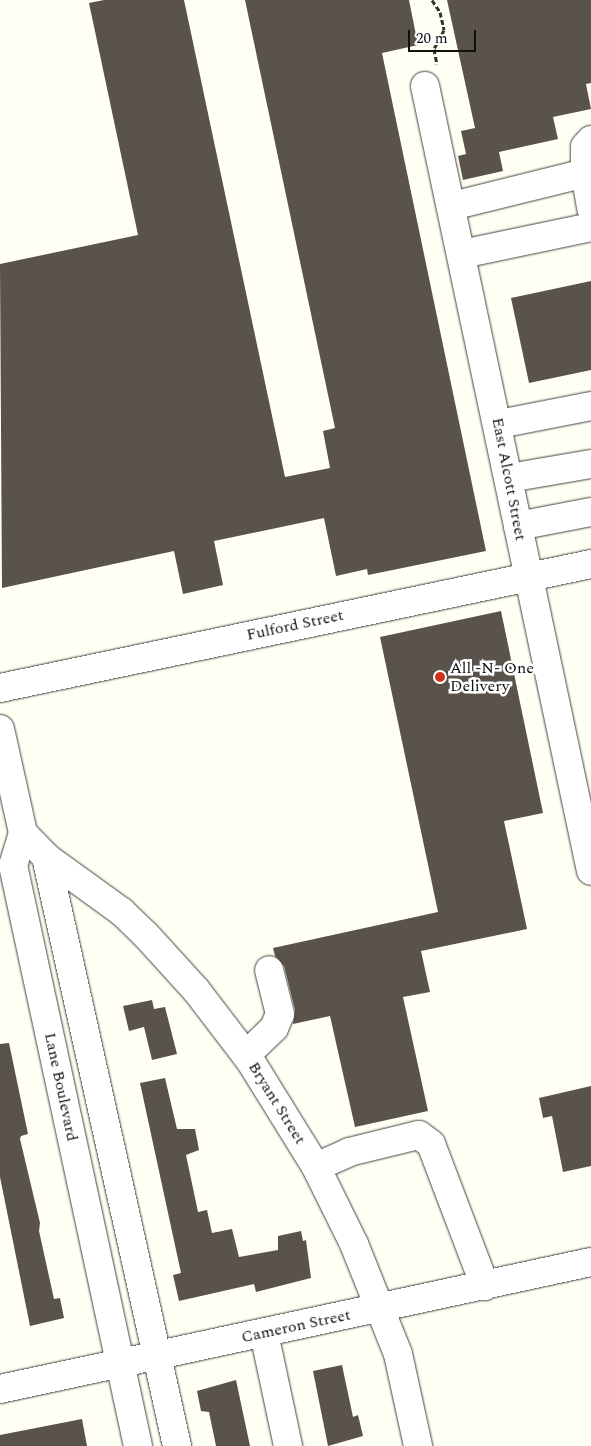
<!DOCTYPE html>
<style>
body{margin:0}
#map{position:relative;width:591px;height:1446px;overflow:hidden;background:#fffff3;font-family:Spectral,serif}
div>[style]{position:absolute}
.building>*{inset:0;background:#5a534b}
.path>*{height:3px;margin-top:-1.5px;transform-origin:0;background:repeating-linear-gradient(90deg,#323232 0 5px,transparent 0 7.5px)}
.roads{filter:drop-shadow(0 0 1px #434343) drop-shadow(0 0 1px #434343)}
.minor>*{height:28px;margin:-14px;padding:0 14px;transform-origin:14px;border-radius:14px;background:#fff}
.dots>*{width:14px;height:14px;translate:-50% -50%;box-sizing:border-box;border:2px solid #fff;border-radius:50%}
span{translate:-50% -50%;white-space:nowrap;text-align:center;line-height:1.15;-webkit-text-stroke:5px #fff;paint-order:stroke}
.street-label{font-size:16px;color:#101010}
.poi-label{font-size:16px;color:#101010}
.left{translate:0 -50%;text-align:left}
.scale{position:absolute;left:408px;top:30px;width:68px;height:22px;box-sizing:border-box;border:2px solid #101010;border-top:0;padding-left:6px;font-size:15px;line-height:18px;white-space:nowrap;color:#101010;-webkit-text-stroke:4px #fff;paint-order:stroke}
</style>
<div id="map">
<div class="building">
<div style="clip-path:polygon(104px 0,184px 0,285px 477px,330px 468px,323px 431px,335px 428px,245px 0,409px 0,418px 45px,382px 53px,486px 551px,368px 575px,367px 569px,336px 576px,324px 518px,214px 541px,223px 585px,183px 594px,174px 551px,2px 588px,0 264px,138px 235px,89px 3px)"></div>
<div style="clip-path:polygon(447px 0,591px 0,591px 83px,586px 84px,591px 109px,553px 117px,558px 139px,499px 152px,503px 171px,463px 180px,458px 156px,466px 154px,461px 131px,475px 128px)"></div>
<div style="clip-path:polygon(591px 281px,591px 370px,529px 383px,511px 298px)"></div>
<div style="clip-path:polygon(501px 611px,543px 813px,504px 821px,527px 929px,421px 951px,430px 992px,403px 997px,428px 1111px,355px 1127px,330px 1016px,293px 1024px,295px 1010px,284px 966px,275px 956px,273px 948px,438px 912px,380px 637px)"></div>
<div style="clip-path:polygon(152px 1000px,154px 1009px,165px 1007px,177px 1054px,152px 1060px,144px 1027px,129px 1031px,123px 1006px)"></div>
<div style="clip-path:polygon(9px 1043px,28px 1134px,21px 1136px,20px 1139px,40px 1223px,39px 1231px,54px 1299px,60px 1298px,64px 1318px,30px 1326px,0 1177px,0 1044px)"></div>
<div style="clip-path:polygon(165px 1078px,177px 1129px,195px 1129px,199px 1150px,186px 1155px,198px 1212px,207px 1210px,212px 1233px,232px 1229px,239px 1257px,278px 1250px,278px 1236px,301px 1231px,303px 1241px,306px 1240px,311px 1278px,256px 1292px,254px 1284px,179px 1301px,173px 1275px,181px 1273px,140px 1083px)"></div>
<div style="clip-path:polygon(591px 1086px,591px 1166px,563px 1172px,552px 1116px,543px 1118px,539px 1098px)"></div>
<div style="clip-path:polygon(342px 1365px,353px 1417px,358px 1415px,363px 1436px,328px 1446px,313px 1371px)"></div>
<div style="clip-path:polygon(236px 1380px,250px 1446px,216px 1446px,209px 1412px,201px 1411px,197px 1391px)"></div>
<div style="clip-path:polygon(82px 1419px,87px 1446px,0 1446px,0 1435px)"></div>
</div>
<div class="path">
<div style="left:432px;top:0;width:14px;rotate:56deg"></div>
<div style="left:440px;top:12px;width:18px;rotate:77deg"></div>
<div style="left:444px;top:30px;width:21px;rotate:118deg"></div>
<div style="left:434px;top:49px;width:15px;rotate:79deg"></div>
</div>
<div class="roads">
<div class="minor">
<div style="left:425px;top:86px;width:802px;rotate:78.06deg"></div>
<div style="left:591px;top:140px;width:9px;rotate:131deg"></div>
<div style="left:585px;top:147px;width:26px;rotate:90deg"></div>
<div style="left:585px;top:173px;width:36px;rotate:80deg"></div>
<div style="left:452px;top:206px;width:137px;rotate:-13.9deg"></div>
<div style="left:462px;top:254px;width:132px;rotate:-11.8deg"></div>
<div style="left:499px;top:424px;width:94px;rotate:-11.1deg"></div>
<div style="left:509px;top:478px;width:83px;rotate:-9.7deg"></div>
<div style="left:518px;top:526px;width:74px;rotate:-10.9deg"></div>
<div style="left:0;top:688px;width:604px;rotate:-11.85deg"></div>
<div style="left:0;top:729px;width:107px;rotate:77.5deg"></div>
<div style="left:23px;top:833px;width:34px;rotate:107deg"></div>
<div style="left:13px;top:865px;width:594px;rotate:77.86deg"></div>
<div style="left:23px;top:833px;width:33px;rotate:46deg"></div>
<div style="left:46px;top:857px;width:94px;rotate:35.9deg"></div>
<div style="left:122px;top:912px;width:32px;rotate:44deg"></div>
<div style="left:145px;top:934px;width:76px;rotate:47.7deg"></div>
<div style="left:196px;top:990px;width:91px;rotate:52.6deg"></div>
<div style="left:251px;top:1062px;width:123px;rotate:58.2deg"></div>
<div style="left:316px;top:1167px;width:86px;rotate:63.7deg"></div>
<div style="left:354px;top:1244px;width:118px;rotate:68.2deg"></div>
<div style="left:398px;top:1354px;width:94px;rotate:77.7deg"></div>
<div style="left:46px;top:857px;width:603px;rotate:77.46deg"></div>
<div style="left:246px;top:1055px;width:39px;rotate:-44deg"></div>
<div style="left:274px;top:1028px;width:15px;rotate:-67deg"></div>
<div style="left:280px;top:1014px;width:45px;rotate:-104deg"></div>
<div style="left:316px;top:1167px;width:36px;rotate:-24deg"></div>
<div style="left:349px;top:1152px;width:72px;rotate:-13.7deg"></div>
<div style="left:419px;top:1135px;width:15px;rotate:37deg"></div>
<div style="left:431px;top:1144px;width:152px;rotate:69.2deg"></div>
<div style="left:264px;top:1333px;width:116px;rotate:78deg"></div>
<div style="left:0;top:1389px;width:604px;rotate:-12.13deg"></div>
</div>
</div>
<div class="dots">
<div style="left:440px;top:677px;background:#cd311b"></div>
</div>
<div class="street-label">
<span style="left:509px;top:479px;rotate:79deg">East Alcott Street</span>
<span style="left:295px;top:625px;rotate:-12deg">Fulford Street</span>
<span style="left:61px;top:1087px;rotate:78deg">Lane Boulevard</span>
<span style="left:277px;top:1103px;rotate:58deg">Bryant Street</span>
<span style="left:296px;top:1326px;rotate:-12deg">Cameron Street</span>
</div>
<div class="poi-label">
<span class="left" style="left:450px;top:677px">All -N- One<br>Delivery</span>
</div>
<div class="scale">20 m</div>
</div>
